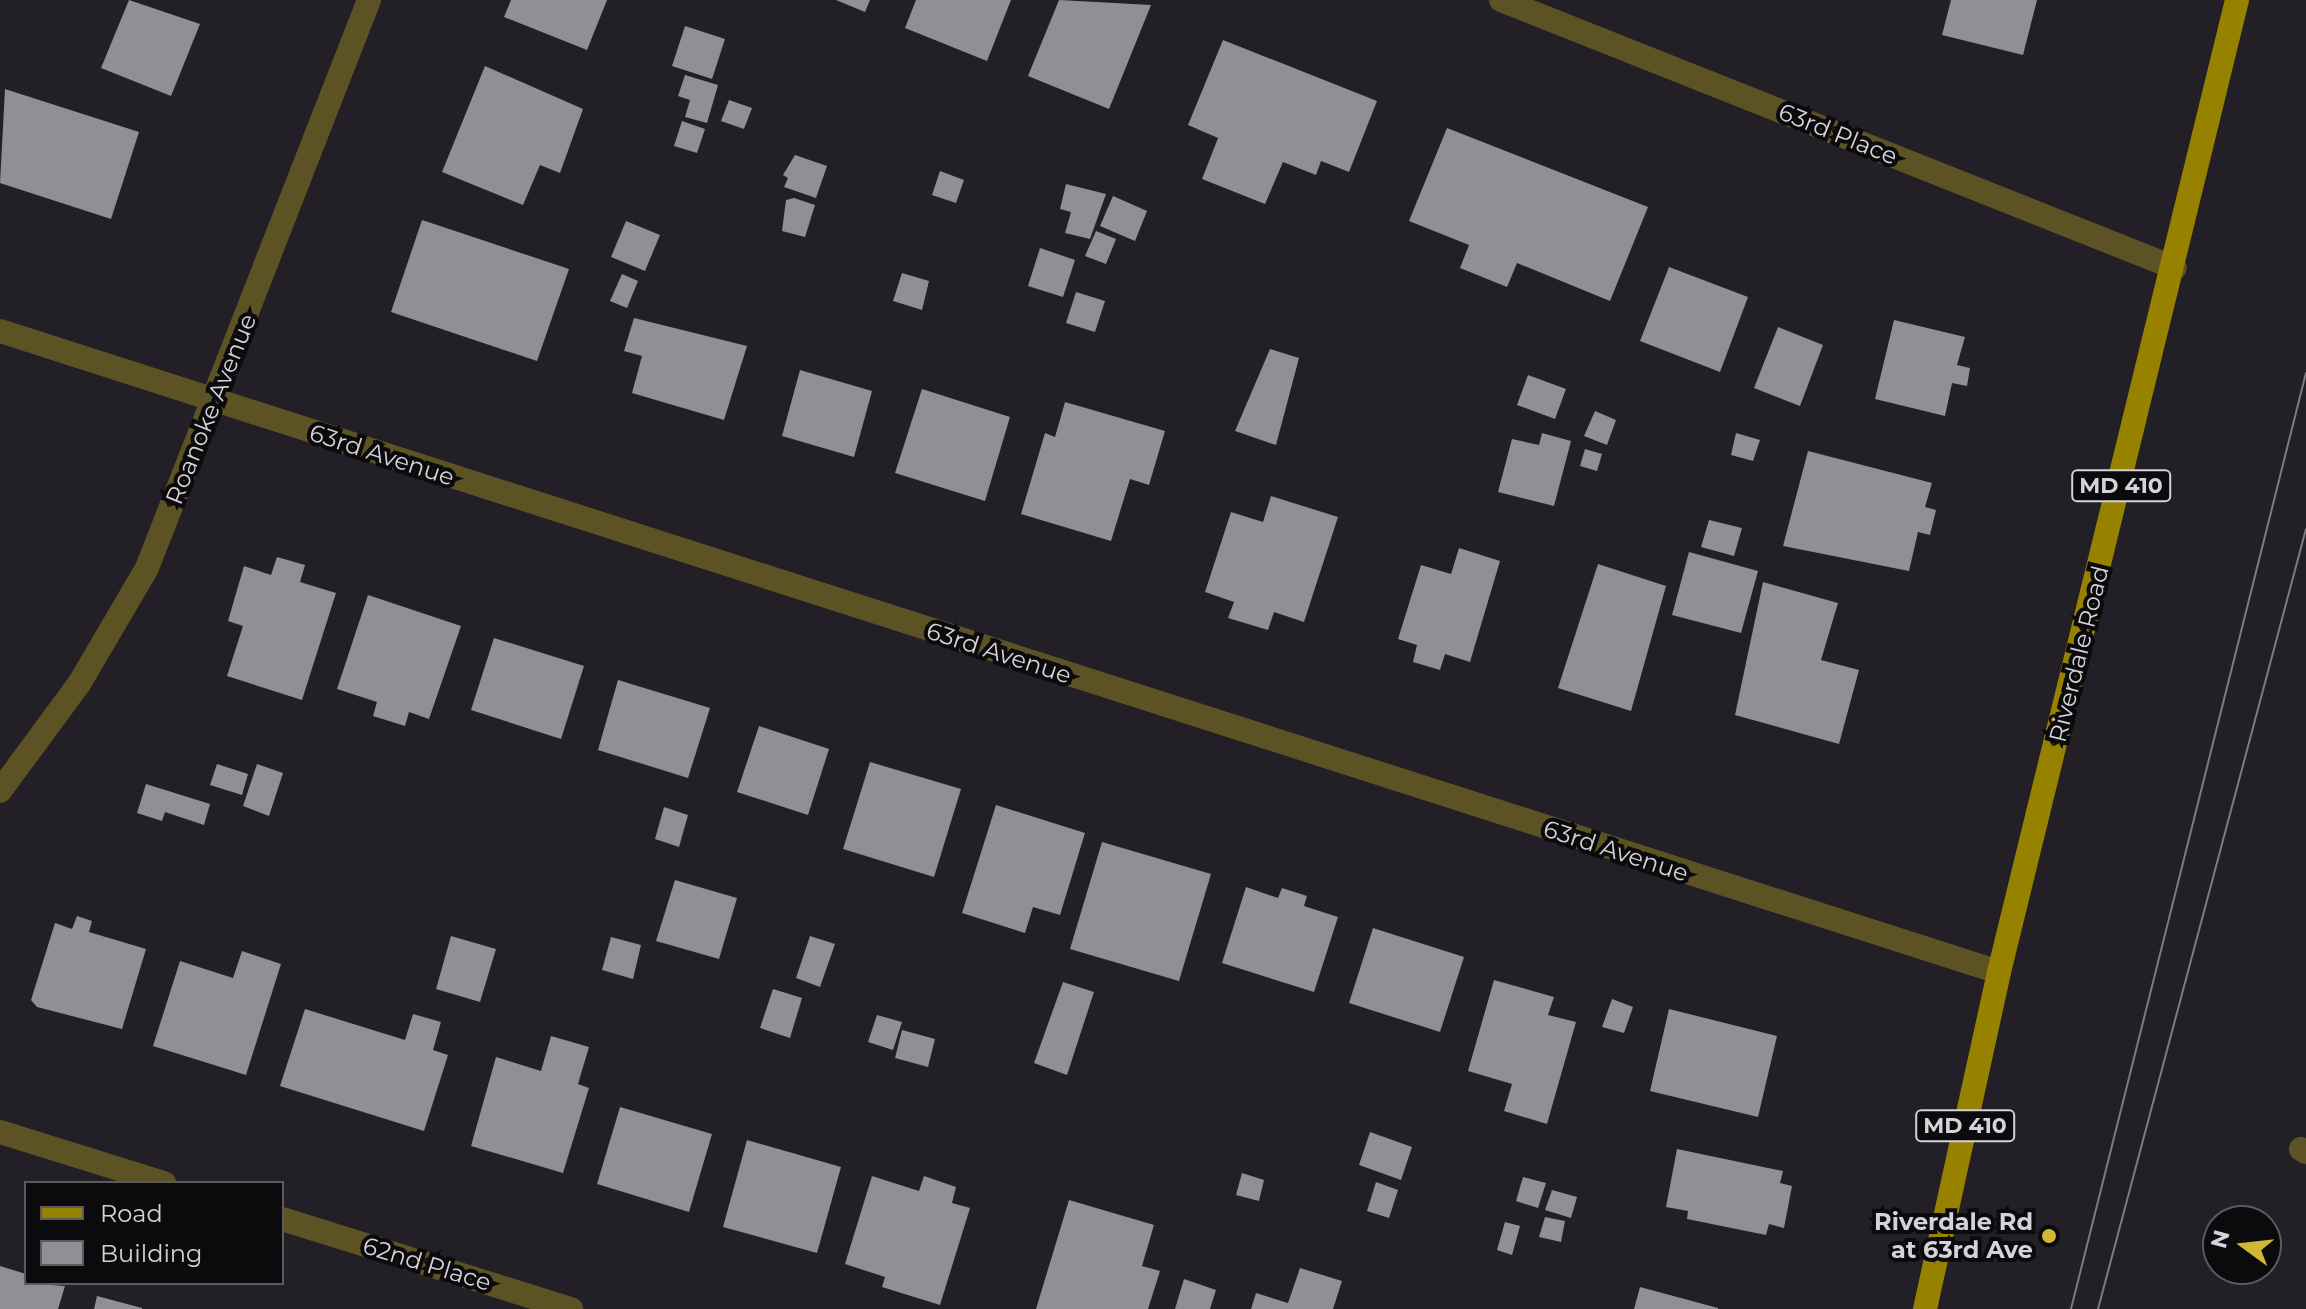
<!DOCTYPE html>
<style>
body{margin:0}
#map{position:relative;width:2306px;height:1309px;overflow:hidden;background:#221f26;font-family:Montserrat,sans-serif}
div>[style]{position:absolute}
.building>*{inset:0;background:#928e96}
.lane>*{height:24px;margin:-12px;padding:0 12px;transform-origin:12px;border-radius:12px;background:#5c5224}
.street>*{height:24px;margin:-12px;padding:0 12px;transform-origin:12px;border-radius:12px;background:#5c5224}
.primary>*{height:24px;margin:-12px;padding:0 12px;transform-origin:12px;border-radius:12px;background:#978200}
.tram>*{height:2px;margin:-1px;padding:0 1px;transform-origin:1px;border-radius:1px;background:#7d7a80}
.dots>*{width:22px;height:22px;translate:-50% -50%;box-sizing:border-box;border:4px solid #0b0a0d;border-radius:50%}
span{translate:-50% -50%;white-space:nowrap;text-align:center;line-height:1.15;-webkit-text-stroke:8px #0b0a0d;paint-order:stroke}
.shield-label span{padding:2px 6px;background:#0b0a0d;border:2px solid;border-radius:6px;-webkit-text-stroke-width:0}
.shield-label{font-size:22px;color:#d5d3d7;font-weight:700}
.street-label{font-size:24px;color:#d5d3d7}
.poi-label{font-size:24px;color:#d5d3d7;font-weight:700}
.right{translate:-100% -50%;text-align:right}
.legend{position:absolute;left:24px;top:1181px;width:260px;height:104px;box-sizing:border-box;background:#0b0a0d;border:2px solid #5c5a5e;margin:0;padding:10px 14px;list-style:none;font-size:24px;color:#d5d3d7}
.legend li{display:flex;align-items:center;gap:16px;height:40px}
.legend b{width:40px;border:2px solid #5c5a5e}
.north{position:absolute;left:2202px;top:1205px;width:80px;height:80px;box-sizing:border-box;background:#0b0a0d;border:2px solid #5c5a5e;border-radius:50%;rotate:285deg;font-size:22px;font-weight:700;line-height:32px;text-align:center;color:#d5d3d7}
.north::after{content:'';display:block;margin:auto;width:28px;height:36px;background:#d0b736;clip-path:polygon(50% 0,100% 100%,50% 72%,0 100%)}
</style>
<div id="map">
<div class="building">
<div style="clip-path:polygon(129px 0,200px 24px,171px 96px,101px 68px)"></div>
<div style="clip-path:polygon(511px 0,607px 0,587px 50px,504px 17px)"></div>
<div style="clip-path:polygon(836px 0,870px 0,865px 12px)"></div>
<div style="clip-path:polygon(916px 0,1011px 0,987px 61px,905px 28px)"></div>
<div style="clip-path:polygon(1059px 0,1151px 5px,1109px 109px,1028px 76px)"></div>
<div style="clip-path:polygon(1951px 0,2037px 0,2023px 55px,1942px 35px)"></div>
<div style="clip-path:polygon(685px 26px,725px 39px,712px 79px,672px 66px)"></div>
<div style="clip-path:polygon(1223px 40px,1377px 101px,1349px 172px,1321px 161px,1316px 175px,1283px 162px,1265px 204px,1202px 179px,1218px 138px,1188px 125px)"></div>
<div style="clip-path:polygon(485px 66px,583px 109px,560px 173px,540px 165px,523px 205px,442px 172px)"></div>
<div style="clip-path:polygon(685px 75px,718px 85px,707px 123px,685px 117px,690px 100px,678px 96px)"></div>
<div style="clip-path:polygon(5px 89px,139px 132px,111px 219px,0 183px)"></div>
<div style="clip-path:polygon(729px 100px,752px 108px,744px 129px,721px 121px)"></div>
<div style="clip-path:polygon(682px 121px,705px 129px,697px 153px,674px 146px)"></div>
<div style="clip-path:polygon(1447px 128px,1648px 207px,1610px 301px,1517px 263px,1507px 287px,1460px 268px,1469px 245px,1409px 221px)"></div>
<div style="clip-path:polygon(795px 155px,827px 166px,816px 198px,784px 187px,788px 178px,783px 175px)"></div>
<div style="clip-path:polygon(940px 171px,964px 180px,956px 203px,932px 195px)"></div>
<div style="clip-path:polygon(1066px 184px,1106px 194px,1090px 239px,1065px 233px,1071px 212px,1060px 209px)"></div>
<div style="clip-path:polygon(1113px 196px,1147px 211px,1135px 241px,1100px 226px)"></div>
<div style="clip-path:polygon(794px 198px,815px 205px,805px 237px,782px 231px,786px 200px)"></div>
<div style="clip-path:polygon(422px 220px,569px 269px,537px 361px,391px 312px)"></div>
<div style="clip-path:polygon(626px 221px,660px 235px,645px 271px,611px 257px)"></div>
<div style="clip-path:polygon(1096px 231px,1116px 239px,1106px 264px,1085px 256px)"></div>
<div style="clip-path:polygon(1040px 248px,1075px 260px,1063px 297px,1028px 286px)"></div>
<div style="clip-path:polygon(1669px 267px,1748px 297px,1720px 372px,1640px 341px)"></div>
<div style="clip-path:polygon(902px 273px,929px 281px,922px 310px,893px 301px)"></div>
<div style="clip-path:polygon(622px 274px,638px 281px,627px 308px,610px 301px)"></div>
<div style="clip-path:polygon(1076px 292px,1105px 301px,1095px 332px,1066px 323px)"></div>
<div style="clip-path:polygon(634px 318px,747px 346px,724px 420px,632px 393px,642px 356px,624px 351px)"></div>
<div style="clip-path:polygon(1894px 320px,1965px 337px,1957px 365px,1970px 368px,1967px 386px,1952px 383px,1945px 416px,1875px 399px)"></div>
<div style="clip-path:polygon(1778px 327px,1823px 345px,1800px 406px,1754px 388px)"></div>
<div style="clip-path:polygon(1270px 349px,1299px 358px,1276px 445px,1235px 431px)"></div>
<div style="clip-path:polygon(800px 370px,872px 391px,854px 457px,782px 436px)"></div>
<div style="clip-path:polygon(1528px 375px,1566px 389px,1555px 419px,1517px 405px)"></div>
<div style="clip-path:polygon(922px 389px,1010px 417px,985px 501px,895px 473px)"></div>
<div style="clip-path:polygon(1065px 402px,1165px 431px,1149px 485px,1130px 479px,1111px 541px,1021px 514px,1045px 433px,1055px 437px)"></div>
<div style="clip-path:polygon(1595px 411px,1616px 420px,1607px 445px,1584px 436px)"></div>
<div style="clip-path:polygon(1542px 433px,1571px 441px,1554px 506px,1498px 492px,1512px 439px,1539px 445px)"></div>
<div style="clip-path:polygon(1736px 433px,1760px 440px,1753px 461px,1731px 455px)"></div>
<div style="clip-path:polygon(1585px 449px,1602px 454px,1597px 471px,1580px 466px)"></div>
<div style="clip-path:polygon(1808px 451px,1932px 483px,1925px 507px,1936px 510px,1930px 535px,1918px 532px,1909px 571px,1783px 546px)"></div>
<div style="clip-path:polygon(1271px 496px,1338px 517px,1304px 622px,1274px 612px,1268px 630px,1228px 618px,1234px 602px,1205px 592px,1231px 512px,1263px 522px)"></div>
<div style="clip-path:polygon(1709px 520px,1742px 528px,1734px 556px,1701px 547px)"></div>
<div style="clip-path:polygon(1459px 548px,1500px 561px,1470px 662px,1445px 654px,1440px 670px,1413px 662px,1417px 645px,1398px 639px,1421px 565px,1451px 574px)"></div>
<div style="clip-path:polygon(1689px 552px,1758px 571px,1741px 633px,1672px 615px)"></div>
<div style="clip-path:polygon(277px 557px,305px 565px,300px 582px,336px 593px,302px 700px,227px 676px,243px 626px,228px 621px,244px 566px,271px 575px)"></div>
<div style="clip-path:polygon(1598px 564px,1666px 586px,1631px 711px,1558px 688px)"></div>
<div style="clip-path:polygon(1763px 582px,1838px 603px,1821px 660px,1859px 670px,1839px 744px,1735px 715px)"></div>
<div style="clip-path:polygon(368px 595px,461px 626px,429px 719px,409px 712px,405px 726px,373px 716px,377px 702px,337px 689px)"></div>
<div style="clip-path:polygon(494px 638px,584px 666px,561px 739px,471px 710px)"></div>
<div style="clip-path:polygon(618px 680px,710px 708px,688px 778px,598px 750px)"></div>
<div style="clip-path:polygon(759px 726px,829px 749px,808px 815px,737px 792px)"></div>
<div style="clip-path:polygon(870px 762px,961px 789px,934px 877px,843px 849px)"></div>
<div style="clip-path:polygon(217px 764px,248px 774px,242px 795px,210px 785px)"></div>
<div style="clip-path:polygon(257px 764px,283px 773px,269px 816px,243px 806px)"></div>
<div style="clip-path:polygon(146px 784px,210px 804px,204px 825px,165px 812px,162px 821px,137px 813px)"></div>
<div style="clip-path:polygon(996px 805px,1085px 833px,1060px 915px,1033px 907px,1025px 933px,962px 913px)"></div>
<div style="clip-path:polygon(664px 807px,688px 815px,679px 847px,655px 839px)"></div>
<div style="clip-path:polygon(1102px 842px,1211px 874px,1179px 981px,1070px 949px)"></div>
<div style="clip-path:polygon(675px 880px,737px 898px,719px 959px,656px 941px)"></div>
<div style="clip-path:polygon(1246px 887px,1278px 898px,1282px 888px,1307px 896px,1304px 906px,1338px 917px,1314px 992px,1222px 963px)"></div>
<div style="clip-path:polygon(77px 916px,92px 921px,89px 932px,146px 949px,122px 1029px,37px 1007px,31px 1000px,55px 923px,72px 929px)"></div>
<div style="clip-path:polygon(1373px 928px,1464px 957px,1440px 1032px,1349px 1003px)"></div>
<div style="clip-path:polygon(451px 936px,496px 949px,480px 1002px,436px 989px)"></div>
<div style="clip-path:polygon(810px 936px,835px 944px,820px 987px,796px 978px)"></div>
<div style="clip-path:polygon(611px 937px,641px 945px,633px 979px,602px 970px)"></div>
<div style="clip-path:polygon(242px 951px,281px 964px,246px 1075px,153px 1046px,180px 961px,233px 978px)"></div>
<div style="clip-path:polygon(1494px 980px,1554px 997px,1548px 1015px,1576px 1022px,1547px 1124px,1504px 1111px,1512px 1084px,1468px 1071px)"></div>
<div style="clip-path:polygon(1063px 982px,1094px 992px,1067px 1075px,1034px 1063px)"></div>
<div style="clip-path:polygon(773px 989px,802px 998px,790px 1038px,760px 1028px)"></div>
<div style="clip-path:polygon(1612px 999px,1633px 1007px,1624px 1033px,1602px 1027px)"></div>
<div style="clip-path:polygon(305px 1009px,405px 1040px,413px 1014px,441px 1022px,433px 1050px,448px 1055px,424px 1131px,280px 1086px)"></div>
<div style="clip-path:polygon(1669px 1009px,1777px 1036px,1758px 1117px,1650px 1091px)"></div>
<div style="clip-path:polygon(877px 1015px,902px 1022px,893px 1050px,868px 1042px)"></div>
<div style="clip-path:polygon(902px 1030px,935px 1039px,928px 1067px,895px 1058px)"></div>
<div style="clip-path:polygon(551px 1036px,589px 1047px,578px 1084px,589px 1088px,563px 1173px,471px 1146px,496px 1057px,541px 1071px)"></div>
<div style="clip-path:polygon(620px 1107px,712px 1134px,689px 1212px,597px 1184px)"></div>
<div style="clip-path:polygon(1370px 1132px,1412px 1147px,1401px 1180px,1359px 1165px)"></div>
<div style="clip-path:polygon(747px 1140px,841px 1167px,817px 1253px,723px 1227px)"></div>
<div style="clip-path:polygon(1677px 1149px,1783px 1171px,1780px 1183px,1792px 1186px,1784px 1228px,1769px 1224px,1766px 1235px,1687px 1219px,1688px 1211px,1666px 1207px)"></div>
<div style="clip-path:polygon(1242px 1173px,1264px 1180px,1259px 1201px,1236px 1195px)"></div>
<div style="clip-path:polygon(872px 1176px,919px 1191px,924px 1176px,956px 1187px,952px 1203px,970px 1208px,940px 1305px,882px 1287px,885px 1277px,845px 1264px)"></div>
<div style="clip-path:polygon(1523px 1177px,1546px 1183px,1538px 1208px,1516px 1201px)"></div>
<div style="clip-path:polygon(1376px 1182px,1398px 1190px,1389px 1218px,1367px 1211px)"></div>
<div style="clip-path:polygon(1552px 1190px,1577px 1197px,1571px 1218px,1545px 1210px)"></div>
<div style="clip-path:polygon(1069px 1200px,1154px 1225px,1142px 1266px,1160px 1271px,1148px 1309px,1036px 1309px)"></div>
<div style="clip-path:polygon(1545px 1217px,1565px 1221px,1561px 1242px,1539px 1237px)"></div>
<div style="clip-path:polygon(1505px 1222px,1520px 1226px,1512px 1255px,1497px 1250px)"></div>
<div style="clip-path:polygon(0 1266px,26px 1274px,26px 1283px,65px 1286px,58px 1309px,0 1309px)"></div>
<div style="clip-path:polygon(1300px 1268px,1342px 1281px,1333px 1309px,1251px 1309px,1256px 1293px,1288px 1303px)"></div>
<div style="clip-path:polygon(1184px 1279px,1216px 1290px,1210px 1309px,1175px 1309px)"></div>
<div style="clip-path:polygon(1640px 1287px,1718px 1308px,1718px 1309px,1634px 1309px)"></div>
<div style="clip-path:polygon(97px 1296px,142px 1308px,142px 1309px,94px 1309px)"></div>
</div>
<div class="lane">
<div style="left:1501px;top:0;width:725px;rotate:21.68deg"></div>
<div style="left:2301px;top:1149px;width:6px;rotate:31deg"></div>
</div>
<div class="street">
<div style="left:0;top:331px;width:2099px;rotate:17.78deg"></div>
<div style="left:0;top:791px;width:133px;rotate:-53.6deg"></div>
<div style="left:79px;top:684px;width:134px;rotate:-59.6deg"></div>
<div style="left:147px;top:568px;width:610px;rotate:-68.65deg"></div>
<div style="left:0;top:1132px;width:172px;rotate:17.3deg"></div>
<div style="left:282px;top:1219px;width:303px;rotate:17.3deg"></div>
</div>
<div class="primary">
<div style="left:1925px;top:1309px;width:345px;rotate:-77.6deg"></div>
<div style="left:1999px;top:972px;width:1001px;rotate:-76.24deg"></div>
</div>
<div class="tram">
<div style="left:2071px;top:1309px;width:965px;rotate:-75.91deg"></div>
<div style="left:2098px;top:1309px;width:807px;rotate:-75.07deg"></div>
</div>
<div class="dots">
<div style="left:2049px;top:1236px;background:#d0b736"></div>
</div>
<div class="shield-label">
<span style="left:2121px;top:486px">MD 410</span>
<span style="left:1965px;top:1126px">MD 410</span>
</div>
<div class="street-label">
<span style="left:1838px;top:134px;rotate:22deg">63rd Place</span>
<span style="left:211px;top:409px;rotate:-68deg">Roanoke Avenue</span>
<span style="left:382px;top:455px;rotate:18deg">63rd Avenue</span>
<span style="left:999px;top:653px;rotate:18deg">63rd Avenue</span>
<span style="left:2079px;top:654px;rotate:-76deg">Riverdale Road</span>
<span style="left:1616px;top:851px;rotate:18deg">63rd Avenue</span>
<span style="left:427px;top:1264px;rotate:17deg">62nd Place</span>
</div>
<div class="poi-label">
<span class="right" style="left:2033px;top:1236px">Riverdale Rd<br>at 63rd Ave</span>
</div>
<ul class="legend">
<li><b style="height:10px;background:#978200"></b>Road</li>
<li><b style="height:22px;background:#928e96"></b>Building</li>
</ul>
<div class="north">N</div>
</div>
